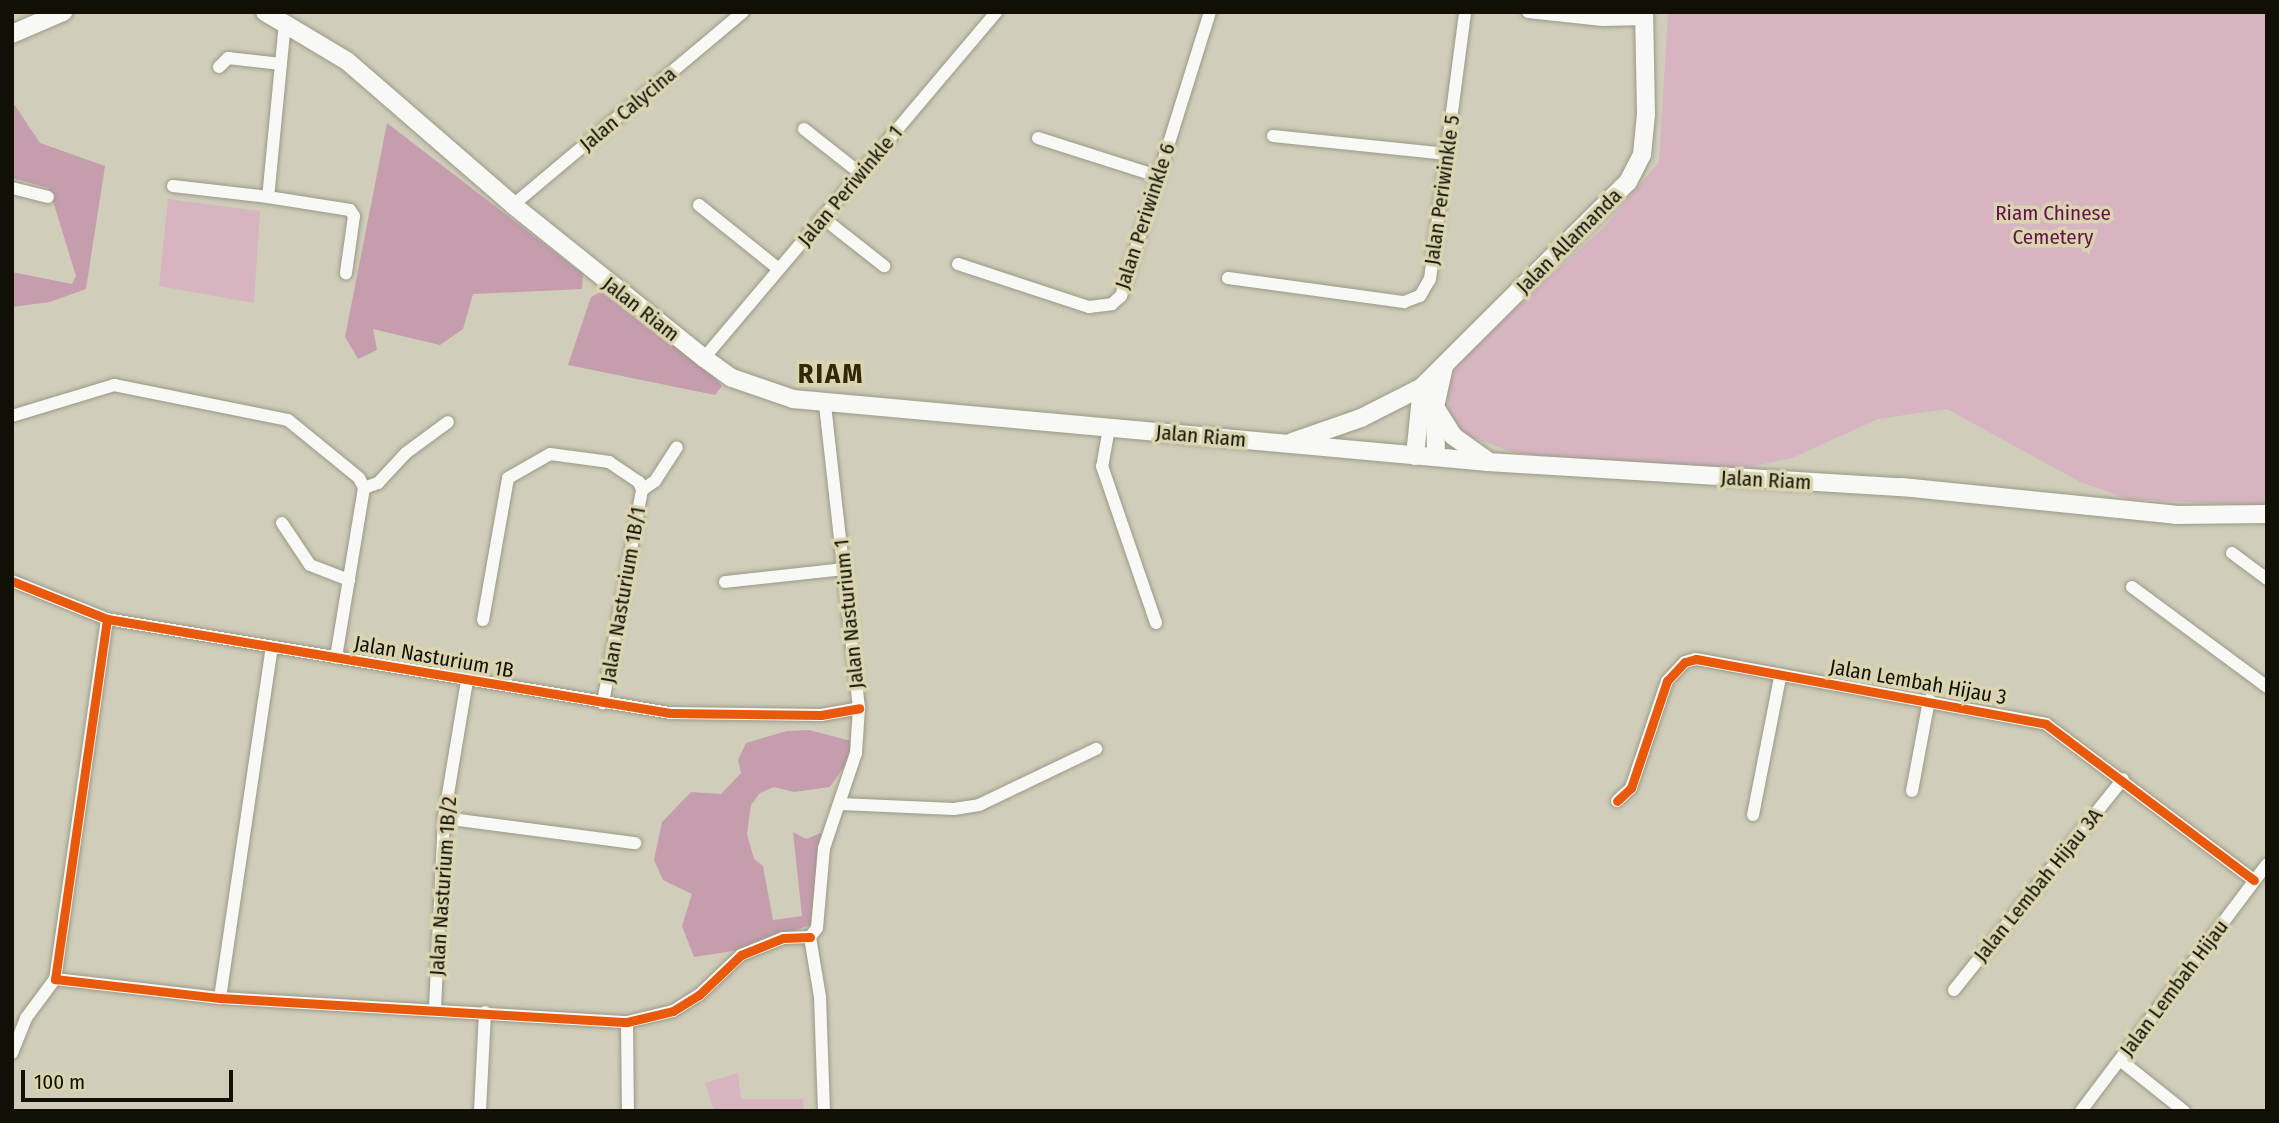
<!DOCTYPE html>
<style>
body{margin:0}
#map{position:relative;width:2279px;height:1123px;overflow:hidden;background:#d0ceba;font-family:"Fira Sans Condensed",sans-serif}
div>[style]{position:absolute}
.green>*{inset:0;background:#d6b5c0}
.forest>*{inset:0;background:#c59dad}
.roads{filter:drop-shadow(0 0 2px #9a9888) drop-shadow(0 0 2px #9a9888)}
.street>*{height:12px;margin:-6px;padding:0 6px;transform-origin:6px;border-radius:6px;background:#f8f8f5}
.secondary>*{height:18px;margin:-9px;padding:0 9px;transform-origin:9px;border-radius:9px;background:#f8f8f5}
.cycleway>*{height:9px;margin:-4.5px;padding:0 4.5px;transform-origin:4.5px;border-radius:4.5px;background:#e8590c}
span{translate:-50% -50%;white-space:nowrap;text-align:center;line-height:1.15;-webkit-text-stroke:7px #dad5b0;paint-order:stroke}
.street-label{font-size:21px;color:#121004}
.park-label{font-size:21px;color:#660f4e}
.district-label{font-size:28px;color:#2e2a08;font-weight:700;letter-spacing:2px}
.frame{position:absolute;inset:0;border:14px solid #121004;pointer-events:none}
.scale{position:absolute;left:21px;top:1070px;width:212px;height:32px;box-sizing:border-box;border:4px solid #121004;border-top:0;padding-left:9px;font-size:21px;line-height:24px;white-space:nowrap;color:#121004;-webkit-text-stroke:5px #dad5b0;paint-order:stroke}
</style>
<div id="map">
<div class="green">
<div style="clip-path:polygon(1668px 12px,2267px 12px,2267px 506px,2128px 499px,2080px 482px,1947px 409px,1878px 419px,1792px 458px,1728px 471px,1588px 465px,1509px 451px,1459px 432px,1448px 409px,1447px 386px,1463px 357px,1604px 227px,1659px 162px)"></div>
<div style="clip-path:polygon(168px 199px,260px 211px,254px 303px,159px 286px)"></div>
<div style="clip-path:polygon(738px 1073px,741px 1099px,803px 1099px,804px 1111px,714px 1111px,705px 1083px)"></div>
</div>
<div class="forest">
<div style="clip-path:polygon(12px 101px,40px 143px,105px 166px,86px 289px,50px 302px,12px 307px,12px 272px,72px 284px,76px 276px,49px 188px,12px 178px)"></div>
<div style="clip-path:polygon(387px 123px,583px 274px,582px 289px,473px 294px,463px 329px,440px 345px,373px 329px,377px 350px,358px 359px,345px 337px)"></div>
<div style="clip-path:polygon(601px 292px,701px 363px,722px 386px,715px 395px,568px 365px,591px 297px)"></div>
<div style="clip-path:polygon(809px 730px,851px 741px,850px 758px,830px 787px,794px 792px,774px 787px,760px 793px,751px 805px,747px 834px,754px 859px,763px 866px,773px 920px,802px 916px,793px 832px,806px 839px,821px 833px,813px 919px,810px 925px,740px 950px,694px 957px,682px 926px,692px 894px,663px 880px,654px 860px,662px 822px,691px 792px,721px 794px,741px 773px,738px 760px,746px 743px,787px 731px)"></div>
</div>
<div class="roads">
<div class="street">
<div style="left:1528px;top:12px;width:75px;rotate:6.1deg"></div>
<div style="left:1603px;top:20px;width:42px;rotate:-1.4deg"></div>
<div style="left:285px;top:22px;width:176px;rotate:95.5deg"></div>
<div style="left:268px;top:197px;width:83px;rotate:9deg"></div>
<div style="left:350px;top:210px;width:7px;rotate:56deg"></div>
<div style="left:354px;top:216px;width:58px;rotate:98deg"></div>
<div style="left:219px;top:67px;width:13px;rotate:-45deg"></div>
<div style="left:228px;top:58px;width:53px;rotate:6.5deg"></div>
<div style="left:804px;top:129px;width:71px;rotate:38.2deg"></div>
<div style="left:1273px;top:136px;width:175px;rotate:5.9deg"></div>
<div style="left:1038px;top:138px;width:125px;rotate:17.7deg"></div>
<div style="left:173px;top:186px;width:96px;rotate:6.6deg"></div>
<div style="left:12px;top:188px;width:37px;rotate:14deg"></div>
<div style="left:513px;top:205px;width:300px;rotate:-40deg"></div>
<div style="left:699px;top:205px;width:99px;rotate:38.8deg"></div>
<div style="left:823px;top:218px;width:78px;rotate:38.2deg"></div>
<div style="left:958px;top:264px;width:138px;rotate:18.2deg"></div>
<div style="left:1089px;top:307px;width:23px;rotate:-7deg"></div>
<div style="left:1112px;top:304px;width:12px;rotate:-42deg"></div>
<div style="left:1121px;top:296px;width:298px;rotate:-72.6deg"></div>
<div style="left:1228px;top:278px;width:178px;rotate:7.8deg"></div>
<div style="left:1404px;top:302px;width:17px;rotate:-21deg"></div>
<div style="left:1420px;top:296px;width:20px;rotate:-60deg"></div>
<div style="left:1430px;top:279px;width:269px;rotate:-82.5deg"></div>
<div style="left:704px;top:358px;width:453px;rotate:-49.8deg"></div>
<div style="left:12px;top:416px;width:107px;rotate:-16.9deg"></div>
<div style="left:114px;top:385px;width:177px;rotate:11.4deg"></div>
<div style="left:288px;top:420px;width:92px;rotate:39.2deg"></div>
<div style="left:359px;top:478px;width:11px;rotate:63deg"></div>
<div style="left:364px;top:488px;width:172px;rotate:99.4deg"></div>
<div style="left:1109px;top:428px;width:39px;rotate:100deg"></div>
<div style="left:1102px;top:466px;width:166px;rotate:71deg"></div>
<div style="left:364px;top:488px;width:15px;rotate:-20deg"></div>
<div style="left:378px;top:483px;width:41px;rotate:-47deg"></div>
<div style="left:406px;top:453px;width:52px;rotate:-36.4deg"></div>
<div style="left:642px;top:490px;width:16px;rotate:-35deg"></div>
<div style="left:655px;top:481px;width:40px;rotate:-57.1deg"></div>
<div style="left:282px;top:523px;width:50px;rotate:56.3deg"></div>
<div style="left:310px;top:565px;width:42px;rotate:21deg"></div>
<div style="left:2232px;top:553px;width:44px;rotate:36.6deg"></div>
<div style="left:12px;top:581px;width:102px;rotate:21.8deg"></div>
<div style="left:107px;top:619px;width:571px;rotate:9.48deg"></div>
<div style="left:670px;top:713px;width:151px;rotate:0.8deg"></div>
<div style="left:821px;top:715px;width:39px;rotate:-10deg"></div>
<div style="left:725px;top:582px;width:121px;rotate:-6.2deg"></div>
<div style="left:2132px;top:587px;width:168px;rotate:36.5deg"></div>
<div style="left:107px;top:619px;width:364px;rotate:98.2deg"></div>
<div style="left:55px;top:979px;width:166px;rotate:6.6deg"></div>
<div style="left:220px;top:998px;width:408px;rotate:3.4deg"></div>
<div style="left:627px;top:1022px;width:47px;rotate:-13.4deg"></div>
<div style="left:673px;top:1011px;width:31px;rotate:-32deg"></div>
<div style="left:699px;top:995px;width:58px;rotate:-43.6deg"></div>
<div style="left:741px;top:955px;width:45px;rotate:-22deg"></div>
<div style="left:783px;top:938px;width:27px;rotate:-2deg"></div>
<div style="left:483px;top:620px;width:144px;rotate:-80deg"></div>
<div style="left:508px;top:478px;width:48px;rotate:-29.7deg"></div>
<div style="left:550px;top:454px;width:60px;rotate:7.7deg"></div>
<div style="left:609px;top:462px;width:36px;rotate:34deg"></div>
<div style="left:639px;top:482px;width:9px;rotate:69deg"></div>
<div style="left:642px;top:490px;width:217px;rotate:100.4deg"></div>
<div style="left:1912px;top:791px;width:93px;rotate:-79.4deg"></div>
<div style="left:1617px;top:801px;width:19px;rotate:-43deg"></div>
<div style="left:1631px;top:788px;width:113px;rotate:-71.4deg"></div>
<div style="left:1667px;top:681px;width:26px;rotate:-47deg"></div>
<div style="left:1685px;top:662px;width:11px;rotate:-15deg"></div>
<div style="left:1696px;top:659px;width:356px;rotate:10.5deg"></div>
<div style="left:2046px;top:724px;width:260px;rotate:36.9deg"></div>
<div style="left:840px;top:804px;width:114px;rotate:2.5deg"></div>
<div style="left:954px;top:809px;width:25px;rotate:-9deg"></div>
<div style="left:979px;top:805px;width:130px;rotate:-25.6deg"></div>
<div style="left:1753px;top:815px;width:141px;rotate:-78.9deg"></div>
<div style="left:444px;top:818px;width:193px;rotate:7.5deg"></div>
<div style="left:1954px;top:990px;width:270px;rotate:-51.3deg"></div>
<div style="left:220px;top:998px;width:355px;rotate:-81.6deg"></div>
<div style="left:435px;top:1008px;width:190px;rotate:-87.3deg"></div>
<div style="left:444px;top:818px;width:140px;rotate:-80.5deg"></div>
<div style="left:627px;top:1022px;width:89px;rotate:89.4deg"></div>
<div style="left:12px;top:1053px;width:38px;rotate:-68deg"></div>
<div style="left:26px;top:1018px;width:49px;rotate:-53.4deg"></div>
<div style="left:2120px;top:1060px;width:82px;rotate:38.6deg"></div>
<div style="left:480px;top:1111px;width:99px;rotate:-87.1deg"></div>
<div style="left:824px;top:1111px;width:114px;rotate:-92deg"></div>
<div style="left:820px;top:997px;width:61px;rotate:-99.5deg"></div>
<div style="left:810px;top:937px;width:11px;rotate:-52deg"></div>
<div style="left:817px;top:928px;width:80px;rotate:-85deg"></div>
<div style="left:824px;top:848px;width:100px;rotate:-71.4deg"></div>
<div style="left:856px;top:753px;width:45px;rotate:-86.2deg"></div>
<div style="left:859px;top:708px;width:307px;rotate:-96.4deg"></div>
<div style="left:2081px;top:1111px;width:309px;rotate:-53deg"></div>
</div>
<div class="secondary">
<div style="left:265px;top:12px;width:96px;rotate:30.9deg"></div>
<div style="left:347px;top:61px;width:220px;rotate:40.9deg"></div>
<div style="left:513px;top:205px;width:245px;rotate:38.7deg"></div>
<div style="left:704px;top:358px;width:34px;rotate:36deg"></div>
<div style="left:732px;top:378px;width:65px;rotate:19deg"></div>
<div style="left:793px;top:399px;width:698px;rotate:5.18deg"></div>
<div style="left:1488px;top:462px;width:415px;rotate:3.5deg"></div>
<div style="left:1902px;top:487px;width:275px;rotate:5.8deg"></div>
<div style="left:2176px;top:515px;width:91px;rotate:-0.6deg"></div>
<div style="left:12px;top:34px;width:56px;rotate:-23.3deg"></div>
<div style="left:1435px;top:407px;width:34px;rotate:58deg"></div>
<div style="left:1453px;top:436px;width:43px;rotate:35.5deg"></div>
<div style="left:1292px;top:442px;width:73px;rotate:-19.2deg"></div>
<div style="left:1361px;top:418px;width:68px;rotate:-26.9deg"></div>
<div style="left:1415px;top:456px;width:69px;rotate:-84.2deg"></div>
<div style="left:1422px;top:387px;width:291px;rotate:-44.9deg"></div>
<div style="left:1628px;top:182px;width:30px;rotate:-63deg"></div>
<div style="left:1642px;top:155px;width:41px;rotate:-84.4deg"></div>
<div style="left:1646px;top:114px;width:102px;rotate:-91.1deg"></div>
<div style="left:1436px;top:457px;width:50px;rotate:-91.1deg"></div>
<div style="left:1435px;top:407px;width:42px;rotate:-77.6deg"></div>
</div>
</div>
<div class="cycleway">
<div style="left:12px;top:581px;width:102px;rotate:21.8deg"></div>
<div style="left:107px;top:619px;width:571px;rotate:9.48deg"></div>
<div style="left:670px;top:713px;width:151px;rotate:0.8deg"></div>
<div style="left:821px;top:715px;width:39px;rotate:-10deg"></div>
<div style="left:107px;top:619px;width:364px;rotate:98.2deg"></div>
<div style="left:55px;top:979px;width:166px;rotate:6.6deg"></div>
<div style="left:220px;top:998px;width:408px;rotate:3.4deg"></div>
<div style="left:627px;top:1022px;width:47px;rotate:-13.4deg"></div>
<div style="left:673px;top:1011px;width:31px;rotate:-32deg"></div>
<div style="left:699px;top:995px;width:58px;rotate:-43.6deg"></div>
<div style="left:741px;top:955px;width:45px;rotate:-22deg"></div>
<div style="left:783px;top:938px;width:27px;rotate:-2deg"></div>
<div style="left:1617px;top:801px;width:19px;rotate:-43deg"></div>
<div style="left:1631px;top:788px;width:113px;rotate:-71.4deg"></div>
<div style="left:1667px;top:681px;width:26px;rotate:-47deg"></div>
<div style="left:1685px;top:662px;width:11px;rotate:-15deg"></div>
<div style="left:1696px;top:659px;width:356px;rotate:10.5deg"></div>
<div style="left:2046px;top:724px;width:260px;rotate:36.9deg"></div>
</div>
<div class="street-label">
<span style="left:628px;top:109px;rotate:-40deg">Jalan Calycina</span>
<span style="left:850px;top:186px;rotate:-50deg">Jalan Periwinkle 1</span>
<span style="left:1442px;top:190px;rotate:-82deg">Jalan Periwinkle 5</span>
<span style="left:1145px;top:216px;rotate:-72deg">Jalan Periwinkle 6</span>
<span style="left:1569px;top:241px;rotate:-45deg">Jalan Allamanda</span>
<span style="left:641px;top:309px;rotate:38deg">Jalan Riam</span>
<span style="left:1201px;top:436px;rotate:5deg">Jalan Riam</span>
<span style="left:1766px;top:480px;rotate:3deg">Jalan Riam</span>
<span style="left:623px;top:595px;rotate:-80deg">Jalan Nasturium 1B/1</span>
<span style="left:849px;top:614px;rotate:-96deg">Jalan Nasturium 1</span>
<span style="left:434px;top:657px;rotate:10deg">Jalan Nasturium 1B</span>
<span style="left:1918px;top:682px;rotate:10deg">Jalan Lembah Hijau 3</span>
<span style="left:2038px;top:885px;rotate:-51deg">Jalan Lembah Hijau 3A</span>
<span style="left:443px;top:886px;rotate:-86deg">Jalan Nasturium 1B/2</span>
<span style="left:2174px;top:988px;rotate:-53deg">Jalan Lembah Hijau</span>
</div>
<div class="park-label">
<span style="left:2053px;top:225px">Riam Chinese<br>Cemetery</span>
</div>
<div class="district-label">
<span style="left:831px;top:374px">RIAM</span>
</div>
<div class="frame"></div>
<div class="scale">100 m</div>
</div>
